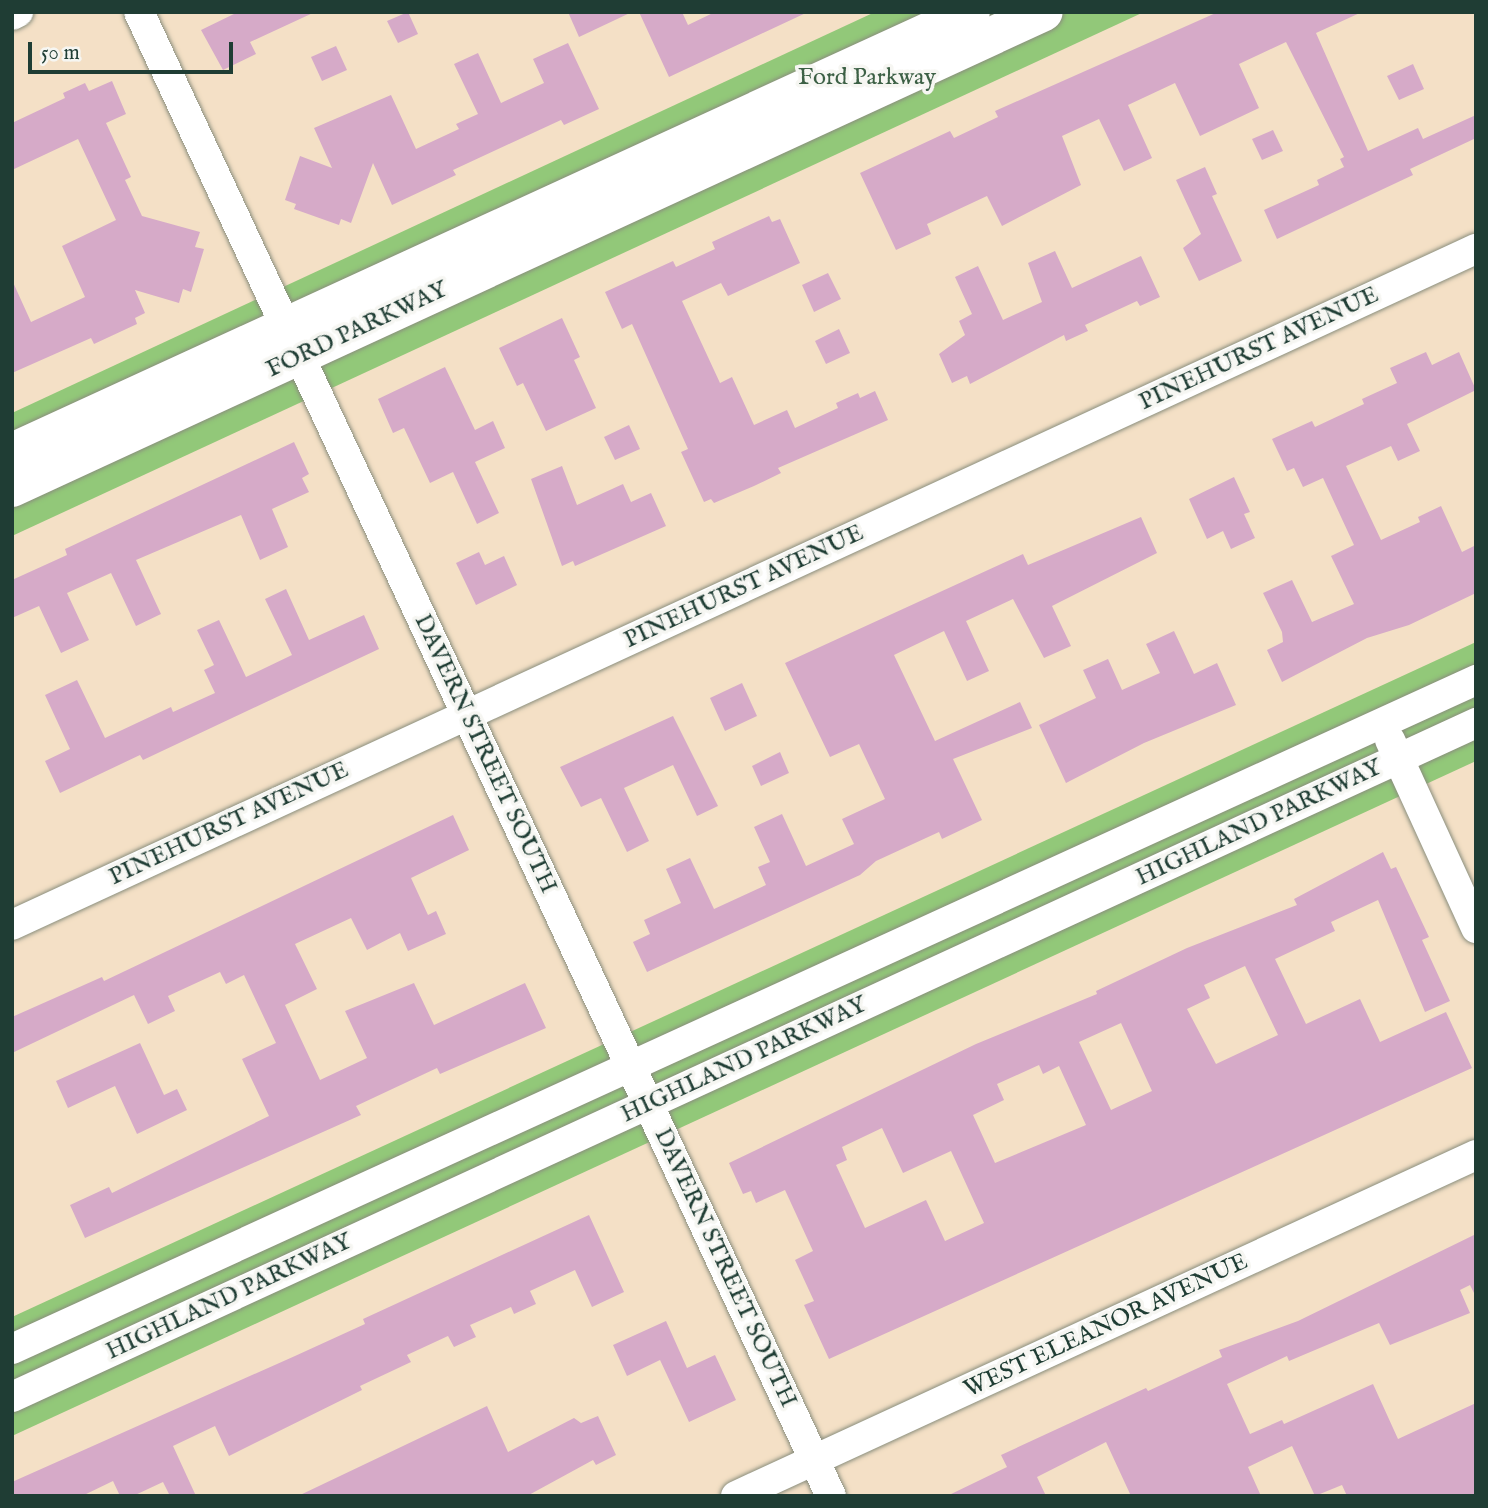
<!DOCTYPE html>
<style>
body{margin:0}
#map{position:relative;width:1488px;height:1508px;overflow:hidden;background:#f4e0c6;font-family:"IM FELL English",serif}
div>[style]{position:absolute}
.green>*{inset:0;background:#92c879}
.building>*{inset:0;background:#d6aac8}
.roads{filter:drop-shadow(0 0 2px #8a8e7d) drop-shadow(0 0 2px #8a8e7d)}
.minor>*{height:30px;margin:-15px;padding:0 15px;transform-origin:15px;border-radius:15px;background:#fff}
.major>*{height:38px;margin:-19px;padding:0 19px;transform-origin:19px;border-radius:19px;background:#fff}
span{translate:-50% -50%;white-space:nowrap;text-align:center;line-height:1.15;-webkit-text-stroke:7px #f6f6f2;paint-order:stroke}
.park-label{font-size:24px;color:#3c6045}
.street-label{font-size:24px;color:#1f3d34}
.frame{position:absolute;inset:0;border:14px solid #1f3d34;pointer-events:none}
.scale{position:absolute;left:28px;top:42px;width:205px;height:32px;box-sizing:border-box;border:4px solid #1f3d34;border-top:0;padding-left:9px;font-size:21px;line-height:24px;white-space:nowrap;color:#1f3d34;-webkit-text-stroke:5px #f6f6f2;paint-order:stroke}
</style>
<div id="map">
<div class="green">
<div style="clip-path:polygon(875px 12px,1144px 12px,12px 536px,12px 413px)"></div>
<div style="clip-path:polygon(1476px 642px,1476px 761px,12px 1436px,12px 1317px)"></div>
</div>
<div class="building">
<div style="clip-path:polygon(238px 12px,315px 12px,250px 42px,256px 54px,223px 70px,201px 30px)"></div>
<div style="clip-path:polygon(408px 12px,418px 34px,398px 43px,387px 21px)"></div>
<div style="clip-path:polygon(568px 12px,632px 12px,579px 37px)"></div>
<div style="clip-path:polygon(639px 12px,682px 12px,688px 25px,715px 12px,808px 12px,669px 77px)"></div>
<div style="clip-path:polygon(1218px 12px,1362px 12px,1316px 33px,1368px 151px,1418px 128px,1423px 139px,1476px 115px,1476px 138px,1410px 169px,1413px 175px,1277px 239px,1264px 210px,1319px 185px,1317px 180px,1344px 167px,1340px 159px,1344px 157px,1286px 42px,1239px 64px,1259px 108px,1200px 136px,1175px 83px,1128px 105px,1152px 158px,1124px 171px,1099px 119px,1062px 136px,1081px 185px,1002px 226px,987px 196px,927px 224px,931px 234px,896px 250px,860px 173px,950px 131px,954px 138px,998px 117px,995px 111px)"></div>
<div style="clip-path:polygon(568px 43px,599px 109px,564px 125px,561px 120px,453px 170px,456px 175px,392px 205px,373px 163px,351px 223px,341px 219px,339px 225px,294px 209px,296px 204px,285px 200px,300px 156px,332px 168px,314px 128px,391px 95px,416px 149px,459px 129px,456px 124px,478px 114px,454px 64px,478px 53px,501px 103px,544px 83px,533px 59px)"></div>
<div style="clip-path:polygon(336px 46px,347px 70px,322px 81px,311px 57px)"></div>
<div style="clip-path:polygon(1413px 64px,1424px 89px,1399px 100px,1387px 76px)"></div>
<div style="clip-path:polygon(112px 81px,126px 114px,106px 123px,131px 177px,125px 180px,142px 216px,200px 232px,195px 247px,204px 249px,191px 292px,183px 289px,179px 303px,135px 290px,145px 313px,135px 318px,137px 324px,94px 344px,91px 338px,12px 373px,12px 280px,31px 322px,85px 297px,62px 246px,116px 220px,78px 139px,12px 170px,12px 123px,65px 98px,63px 93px,85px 83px,89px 91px)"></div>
<div style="clip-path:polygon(1273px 130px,1283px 151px,1262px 160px,1252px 139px)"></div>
<div style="clip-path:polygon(1205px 167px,1217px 194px,1212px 196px,1242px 261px,1199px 281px,1183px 248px,1201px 234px,1176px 180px)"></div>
<div style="clip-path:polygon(769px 216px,772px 222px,780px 219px,800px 263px,728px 296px,721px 283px,682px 301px,720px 383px,732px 377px,754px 425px,787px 410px,795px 428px,838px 408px,836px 403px,858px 393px,860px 398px,875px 391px,888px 420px,778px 468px,781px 473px,754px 486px,714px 503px,711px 499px,704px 502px,681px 452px,688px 449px,632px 324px,622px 329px,605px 292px,673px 261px,676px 267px,715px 249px,712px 242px)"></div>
<div style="clip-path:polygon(1055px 251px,1072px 288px,1141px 256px,1160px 297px,1140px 306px,1137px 301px,1085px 325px,1088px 331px,1066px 341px,1064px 335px,970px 384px,967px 376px,952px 383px,939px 354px,965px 335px,959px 321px,972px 314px,955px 277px,978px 266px,1003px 320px,1042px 302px,1028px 263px)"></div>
<div style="clip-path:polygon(828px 273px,841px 299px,814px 312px,802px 285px)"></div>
<div style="clip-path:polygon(562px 318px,580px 357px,574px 360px,596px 408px,546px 431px,523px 383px,517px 386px,499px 348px)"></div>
<div style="clip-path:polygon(839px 329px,850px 353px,826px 364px,815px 341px)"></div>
<div style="clip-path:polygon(1426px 352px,1432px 365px,1459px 352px,1476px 390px,1407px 424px,1420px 451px,1398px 461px,1391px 446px,1346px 466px,1381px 540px,1420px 522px,1418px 517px,1441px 506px,1462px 552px,1476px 545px,1476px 593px,1409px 625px,1367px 638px,1282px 682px,1267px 650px,1283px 642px,1282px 632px,1263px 593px,1292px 580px,1312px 622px,1354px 604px,1331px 556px,1354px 545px,1323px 478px,1303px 487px,1294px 468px,1287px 471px,1272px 439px,1312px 421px,1315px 427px,1364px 404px,1362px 399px,1397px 383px,1390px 368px)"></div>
<div style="clip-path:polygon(445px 367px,475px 430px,493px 421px,505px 448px,475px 462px,499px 513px,477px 524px,453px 472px,430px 483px,404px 428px,393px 433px,378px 399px)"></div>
<div style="clip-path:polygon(629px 425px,640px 449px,615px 460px,604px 437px)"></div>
<div style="clip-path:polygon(294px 442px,309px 474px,302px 478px,309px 492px,272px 509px,288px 547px,260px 560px,241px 515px,136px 560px,161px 614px,136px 626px,111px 573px,67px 593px,89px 640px,61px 653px,39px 606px,12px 618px,12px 580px,67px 555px,65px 549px)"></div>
<div style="clip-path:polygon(562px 466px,577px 505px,623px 484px,631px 502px,651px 493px,666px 526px,575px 566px,573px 561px,562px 566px,531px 479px)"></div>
<div style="clip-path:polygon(1234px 477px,1250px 512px,1244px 514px,1255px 538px,1231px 549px,1223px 531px,1207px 539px,1189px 499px)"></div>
<div style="clip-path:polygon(1141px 517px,1157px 553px,1052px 606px,1071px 646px,1044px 658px,1013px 599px,966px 621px,989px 671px,967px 681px,944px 631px,894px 655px,935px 741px,1020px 702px,1032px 728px,953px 759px,982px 820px,942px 839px,939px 832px,876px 861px,860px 875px,647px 972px,633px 942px,650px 934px,644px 920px,681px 903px,666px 869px,690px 858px,714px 909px,766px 885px,758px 867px,770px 862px,754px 827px,782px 814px,806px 866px,854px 844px,842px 819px,885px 799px,859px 744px,830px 757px,785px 663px,1023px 554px,1028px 565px)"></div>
<div style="clip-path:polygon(479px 552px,485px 565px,504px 556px,517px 585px,476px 605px,456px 563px)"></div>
<div style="clip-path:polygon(286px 589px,309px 640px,364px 615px,379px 649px,143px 760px,140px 755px,60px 793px,45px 761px,70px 749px,45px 695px,77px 680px,105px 738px,171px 707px,173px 712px,215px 693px,204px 670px,214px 665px,197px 630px,219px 620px,246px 677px,292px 655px,265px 599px)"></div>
<div style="clip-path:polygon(1174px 631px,1194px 674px,1217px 663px,1236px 705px,1144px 743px,1066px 783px,1039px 725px,1096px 698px,1083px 670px,1108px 659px,1122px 690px,1160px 673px,1146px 644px)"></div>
<div style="clip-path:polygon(742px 683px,757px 716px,725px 731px,710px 698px)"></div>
<div style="clip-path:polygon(673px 716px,718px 806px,697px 816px,673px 765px,624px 788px,649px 841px,627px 852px,601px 798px,581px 807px,560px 767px)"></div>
<div style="clip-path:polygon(780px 752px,789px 773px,761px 786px,752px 766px)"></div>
<div style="clip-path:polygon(453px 815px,469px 850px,411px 878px,428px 915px,436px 911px,446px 934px,408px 951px,400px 933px,367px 950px,351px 918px,295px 944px,317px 989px,285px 1005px,320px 1080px,367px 1058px,345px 1011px,414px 983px,434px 1025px,525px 983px,546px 1028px,440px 1074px,437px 1068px,356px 1106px,361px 1115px,85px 1238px,70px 1205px,109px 1187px,112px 1193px,269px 1116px,242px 1059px,276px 1043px,244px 975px,226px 984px,220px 972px,168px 996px,175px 1011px,148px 1024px,134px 995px,12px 1053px,12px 1017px,102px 977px,104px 981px)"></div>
<div style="clip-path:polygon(evenodd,1383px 852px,1391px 869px,1396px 867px,1429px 937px,1422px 940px,1450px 1001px,1425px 1012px,1378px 900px,1331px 922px,1335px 931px,1275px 959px,1306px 1024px,1360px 999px,1380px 1042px,1446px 1012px,1472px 1068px,829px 1359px,804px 1305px,814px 1301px,795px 1260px,813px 1251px,785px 1190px,756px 1203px,751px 1191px,743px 1194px,729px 1163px,976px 1044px,1097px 994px,1096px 991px,1187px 948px,1297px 905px,1294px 899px,1383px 852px,1245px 966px,1278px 1035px,1216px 1064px,1187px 1009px,1210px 998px,1204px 985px,1245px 966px,1383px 852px,1121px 1023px,1152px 1091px,1111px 1110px,1079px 1042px,1121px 1023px,1383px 852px,1039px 1065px,1043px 1074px,1059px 1066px,1086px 1125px,995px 1163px,973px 1115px,1004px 1100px,997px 1084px,1039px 1065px,1383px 852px,882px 1128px,903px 1173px,951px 1151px,984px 1223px,945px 1241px,926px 1200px,865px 1228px,836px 1165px,847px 1160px,842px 1147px,882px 1128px)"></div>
<div style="clip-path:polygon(140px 1043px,164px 1095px,177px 1089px,187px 1110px,137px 1134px,115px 1086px,68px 1108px,56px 1081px)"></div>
<div style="clip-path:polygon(589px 1215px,624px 1292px,592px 1307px,575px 1270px,530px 1291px,536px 1304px,514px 1314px,511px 1307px,470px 1325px,476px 1337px,454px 1347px,448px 1336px,407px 1355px,411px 1362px,360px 1386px,362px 1390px,229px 1456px,215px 1426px,173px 1446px,196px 1496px,170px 1496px,163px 1482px,133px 1496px,120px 1496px,113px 1481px,82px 1496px,12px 1496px,12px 1482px,295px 1356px,365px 1324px,363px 1319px)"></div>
<div style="clip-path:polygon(1476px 1234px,1476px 1297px,1470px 1285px,1460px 1290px,1470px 1313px,1390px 1345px,1379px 1323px,1289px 1361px,1287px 1356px,1227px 1384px,1250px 1434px,1282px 1420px,1284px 1424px,1373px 1384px,1398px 1439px,1476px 1403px,1476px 1496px,1347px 1496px,1342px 1485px,1315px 1496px,1292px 1446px,1248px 1467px,1261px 1496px,1131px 1496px,1106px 1442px,1037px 1477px,1046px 1496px,947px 1496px,1007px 1467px,1001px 1455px,1146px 1388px,1148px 1391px,1222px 1357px,1219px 1350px,1298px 1321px)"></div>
<div style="clip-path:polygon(666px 1321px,687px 1368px,715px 1355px,736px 1400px,689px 1422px,660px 1360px,627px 1376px,613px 1345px)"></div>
<div style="clip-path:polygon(487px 1406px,508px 1452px,574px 1418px,581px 1423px,598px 1416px,616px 1455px,596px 1465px,593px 1460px,527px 1496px,298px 1496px)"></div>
</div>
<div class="roads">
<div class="minor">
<div style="left:139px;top:12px;width:1637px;rotate:65deg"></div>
<div style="left:12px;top:15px;width:7px;rotate:-27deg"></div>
<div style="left:1390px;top:740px;width:207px;rotate:65.4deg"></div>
<div style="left:12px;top:925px;width:1613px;rotate:-24.79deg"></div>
<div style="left:12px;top:1349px;width:1610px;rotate:-24.56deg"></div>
<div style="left:12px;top:1397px;width:1612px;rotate:-24.72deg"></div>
<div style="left:736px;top:1496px;width:815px;rotate:-24.74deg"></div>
</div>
<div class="major">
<div style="left:12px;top:452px;width:1055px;rotate:-24.65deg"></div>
<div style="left:12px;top:488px;width:1136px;rotate:-24.76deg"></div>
</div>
</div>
<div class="park-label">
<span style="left:867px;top:78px">Ford Parkway</span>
</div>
<div class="street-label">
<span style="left:357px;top:330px;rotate:-25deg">FORD PARKWAY</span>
<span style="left:1259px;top:349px;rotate:-25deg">PINEHURST AVENUE</span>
<span style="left:744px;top:587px;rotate:-25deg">PINEHURST AVENUE</span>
<span style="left:485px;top:754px;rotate:65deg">DAVERN STREET SOUTH</span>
<span style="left:1259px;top:823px;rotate:-25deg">HIGHLAND PARKWAY</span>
<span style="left:229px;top:824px;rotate:-25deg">PINEHURST AVENUE</span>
<span style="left:744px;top:1060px;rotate:-25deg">HIGHLAND PARKWAY</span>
<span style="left:725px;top:1268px;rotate:65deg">DAVERN STREET SOUTH</span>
<span style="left:229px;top:1297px;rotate:-25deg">HIGHLAND PARKWAY</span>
<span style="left:1106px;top:1326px;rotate:-25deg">WEST ELEANOR AVENUE</span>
</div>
<div class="frame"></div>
<div class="scale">50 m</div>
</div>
